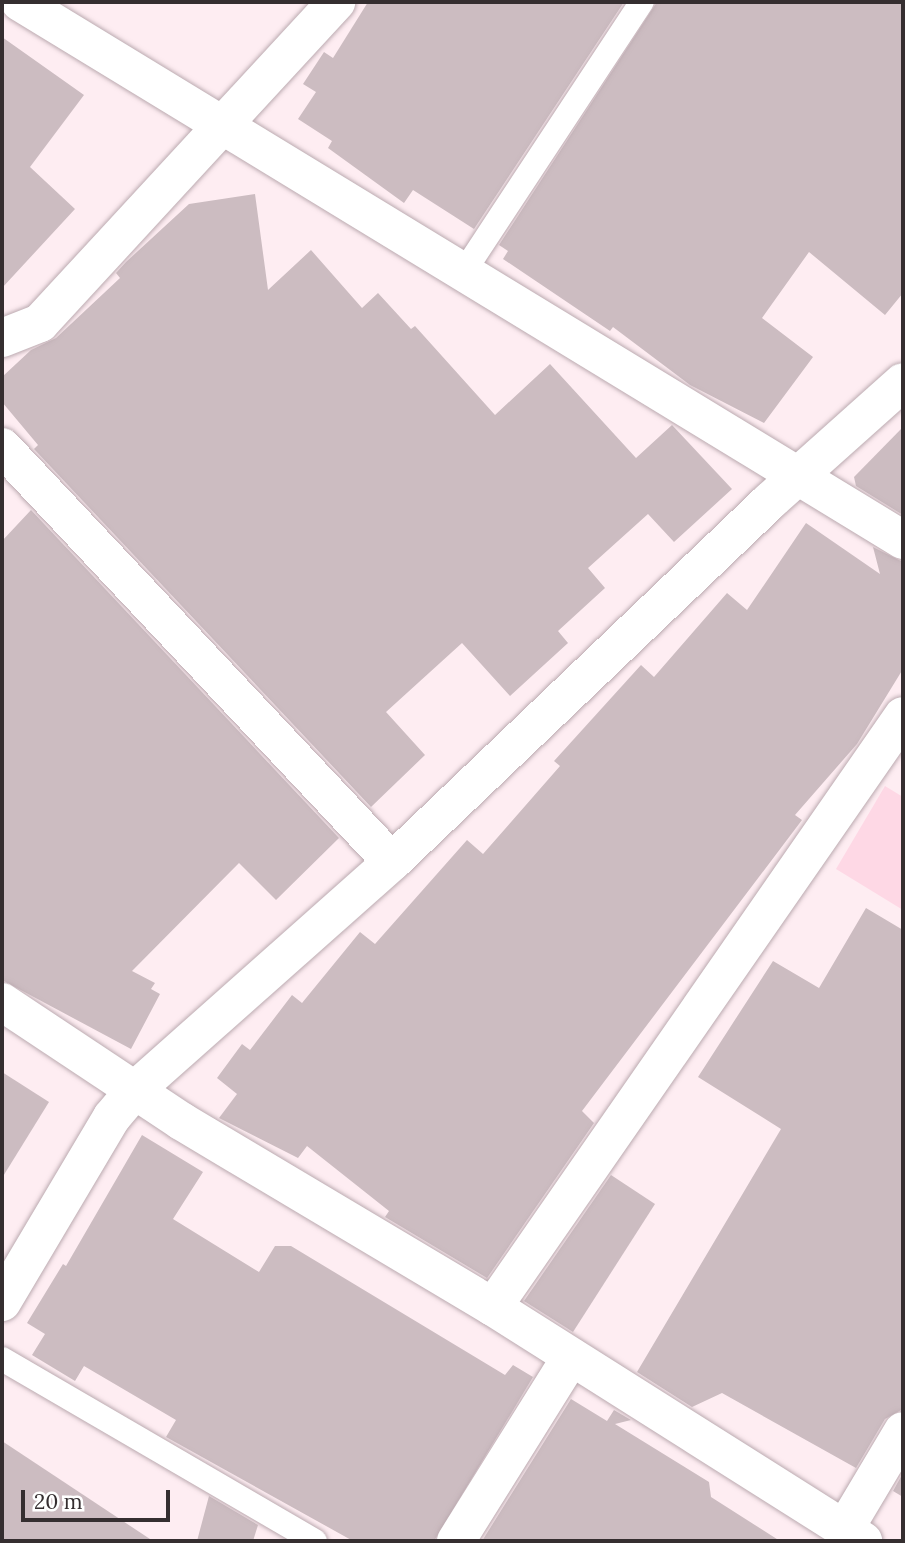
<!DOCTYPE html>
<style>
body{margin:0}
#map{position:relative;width:905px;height:1543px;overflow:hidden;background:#feedf2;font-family:Lora,serif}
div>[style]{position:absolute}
.green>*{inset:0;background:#fed8e5}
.building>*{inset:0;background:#ccbcc1}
.roads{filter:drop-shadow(0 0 2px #bbaab0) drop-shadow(0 0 2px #bbaab0)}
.lane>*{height:24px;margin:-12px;padding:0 12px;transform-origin:12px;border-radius:12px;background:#fff}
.street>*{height:38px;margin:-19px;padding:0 19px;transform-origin:19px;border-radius:19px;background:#fff}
.secondary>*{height:38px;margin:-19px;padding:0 19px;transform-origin:19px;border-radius:19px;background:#fff}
span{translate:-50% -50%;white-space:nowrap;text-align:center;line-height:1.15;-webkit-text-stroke:5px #fff;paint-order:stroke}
.frame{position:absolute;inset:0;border:4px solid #352e30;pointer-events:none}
.scale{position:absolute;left:21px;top:1490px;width:149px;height:32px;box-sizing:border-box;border:4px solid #352e30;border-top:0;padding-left:9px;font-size:21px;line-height:24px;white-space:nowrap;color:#352e30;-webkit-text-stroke:5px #fff;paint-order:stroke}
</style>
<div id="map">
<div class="green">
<div style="clip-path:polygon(885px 786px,903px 797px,903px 910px,836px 869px)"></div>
</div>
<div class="building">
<div style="clip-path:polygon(368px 2px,624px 2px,474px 229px,413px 190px,404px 203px,328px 148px,332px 141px,298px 119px,316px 92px,303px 84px,324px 52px,333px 58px)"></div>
<div style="clip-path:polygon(657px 2px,903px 2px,903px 293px,885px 315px,809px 252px,762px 318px,813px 357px,764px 423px,690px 385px,613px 327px,610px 331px,503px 259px,508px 251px,499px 245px)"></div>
<div style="clip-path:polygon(2px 37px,84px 95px,30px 167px,75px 209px,2px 288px)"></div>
<div style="clip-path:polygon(255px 194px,268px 290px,311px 250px,362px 308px,378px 293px,411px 329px,415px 326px,495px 415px,550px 364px,636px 458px,672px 425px,732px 489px,674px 542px,648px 514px,588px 568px,605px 588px,558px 631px,568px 643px,510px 696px,462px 643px,386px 712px,425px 755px,371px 807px,34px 449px,38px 445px,2px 402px,2px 377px,31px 350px,56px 338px,120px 278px,116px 273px,126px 262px,189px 204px)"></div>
<div style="clip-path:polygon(903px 427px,903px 515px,856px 486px,854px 477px)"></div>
<div style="clip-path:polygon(31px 510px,339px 838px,276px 900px,239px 863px,132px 971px,155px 983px,151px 989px,160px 994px,131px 1049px,2px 980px,2px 541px)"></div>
<div style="clip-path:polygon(806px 523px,880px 574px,873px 547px,903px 562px,903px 669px,857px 744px,795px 815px,802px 820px,582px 1111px,594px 1123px,487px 1278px,385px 1217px,389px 1211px,307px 1146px,298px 1158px,219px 1118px,237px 1094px,217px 1078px,242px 1044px,250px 1050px,292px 995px,302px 1003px,360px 932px,375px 944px,467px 840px,483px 854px,560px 766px,554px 761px,641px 665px,654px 677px,727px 593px,747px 610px)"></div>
<div style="clip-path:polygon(866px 908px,903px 930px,903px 1409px,885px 1419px,856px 1468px,722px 1393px,692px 1407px,637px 1372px,781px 1129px,698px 1077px,773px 961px,819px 988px)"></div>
<div style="clip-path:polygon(2px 1072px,49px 1102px,2px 1178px)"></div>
<div style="clip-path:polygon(142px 1135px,203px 1172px,173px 1219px,259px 1272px,275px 1246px,291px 1246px,505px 1375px,513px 1365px,533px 1377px,434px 1541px,353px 1541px,166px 1437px,176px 1420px,84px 1366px,75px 1381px,32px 1355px,45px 1334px,27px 1323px,63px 1264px,66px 1266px)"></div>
<div style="clip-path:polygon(611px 1175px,655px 1204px,573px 1332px,524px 1301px)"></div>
<div style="clip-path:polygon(571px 1399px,607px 1421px,614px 1410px,631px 1420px,615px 1424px,709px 1482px,711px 1497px,780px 1541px,482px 1541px)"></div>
<div style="clip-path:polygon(2px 1441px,153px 1541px,2px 1541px)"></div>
<div style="clip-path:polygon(903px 1473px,903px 1497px,893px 1491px)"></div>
<div style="clip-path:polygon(209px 1496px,258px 1525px,253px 1541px,197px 1541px)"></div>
</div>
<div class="roads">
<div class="lane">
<div style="left:463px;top:273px;width:325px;rotate:-56.6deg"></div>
<div style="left:2px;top:1359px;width:362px;rotate:30.2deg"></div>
</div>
<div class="street">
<div style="left:20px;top:2px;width:1034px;rotate:31.35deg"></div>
<div style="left:2px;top:338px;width:41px;rotate:-21.5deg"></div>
<div style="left:40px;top:323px;width:437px;rotate:-47.3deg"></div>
<div style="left:2px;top:447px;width:569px;rotate:46.78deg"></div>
<div style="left:2px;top:1002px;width:215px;rotate:33.6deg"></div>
<div style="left:181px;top:1121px;width:363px;rotate:30.8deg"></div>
<div style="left:493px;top:1307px;width:438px;rotate:32.3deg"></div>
<div style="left:493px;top:1307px;width:719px;rotate:-55.25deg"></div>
<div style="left:844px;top:1530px;width:115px;rotate:-59.2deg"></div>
<div style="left:456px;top:1541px;width:217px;rotate:-58deg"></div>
</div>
<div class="secondary">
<div style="left:2px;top:1302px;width:215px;rotate:-59.3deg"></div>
<div style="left:112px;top:1117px;width:35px;rotate:-50deg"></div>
<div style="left:135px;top:1090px;width:344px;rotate:-41.6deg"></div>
<div style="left:392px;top:862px;width:523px;rotate:-43.68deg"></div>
<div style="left:770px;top:501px;width:178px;rotate:-41.8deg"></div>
</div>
</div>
<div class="frame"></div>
<div class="scale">20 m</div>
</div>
